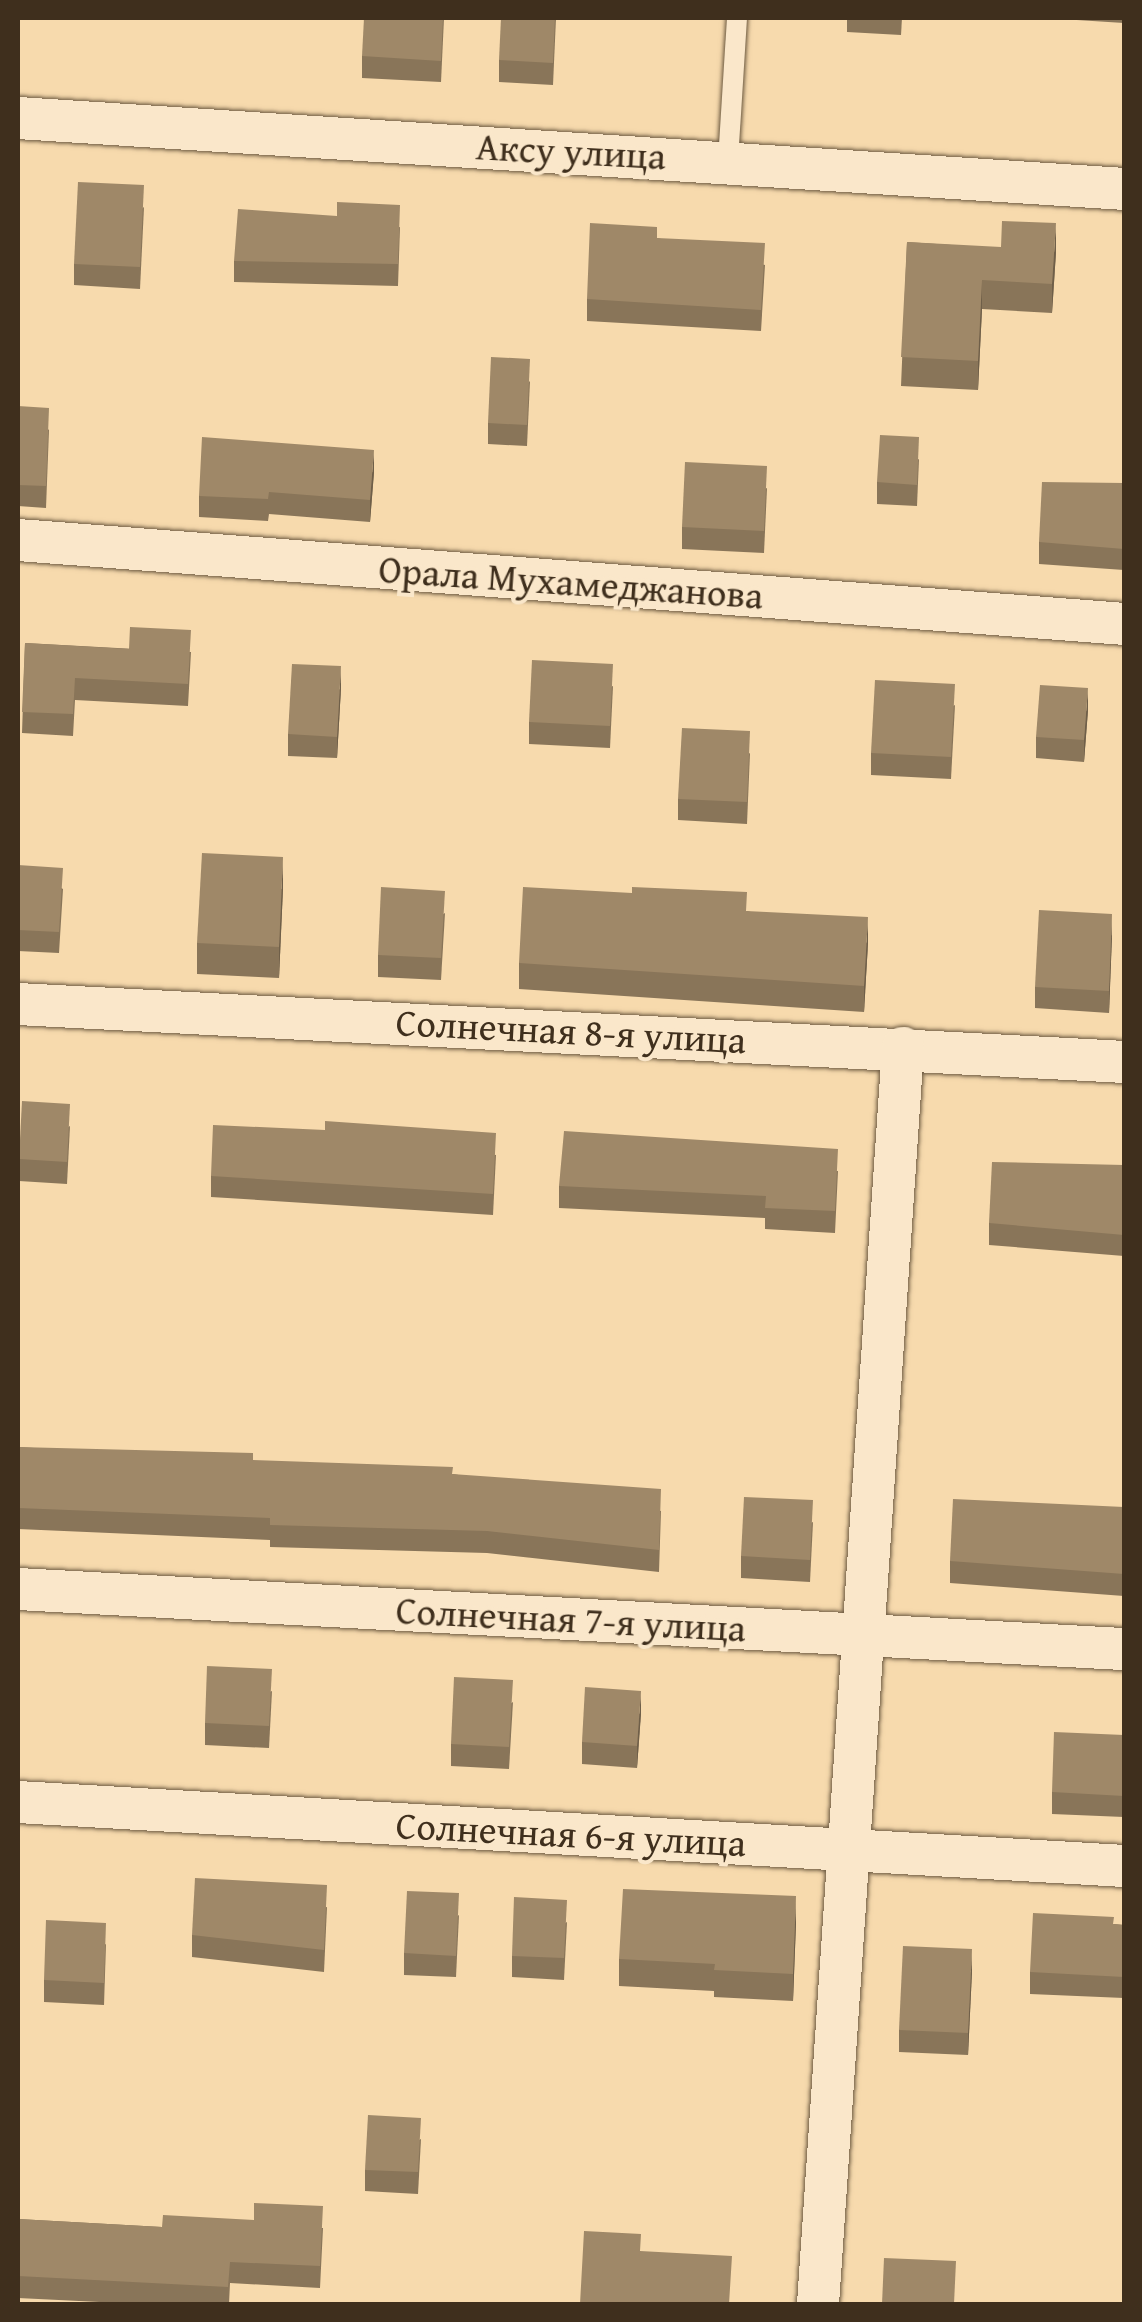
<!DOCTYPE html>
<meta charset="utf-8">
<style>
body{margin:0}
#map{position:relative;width:1142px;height:2322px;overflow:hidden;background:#f7daad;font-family:"Gentium Book Plus",serif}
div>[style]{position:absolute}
.roads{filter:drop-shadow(0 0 2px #6d5a41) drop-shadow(0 0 2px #6d5a41)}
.service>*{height:20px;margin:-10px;padding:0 10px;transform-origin:10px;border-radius:10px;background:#fae7ca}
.minor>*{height:42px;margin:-21px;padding:0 21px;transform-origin:21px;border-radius:21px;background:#fae7ca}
.wall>*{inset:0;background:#897559}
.shaded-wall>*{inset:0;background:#6f5f49}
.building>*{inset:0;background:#9f8868}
span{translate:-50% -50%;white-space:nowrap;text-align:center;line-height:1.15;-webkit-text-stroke:8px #fae7ca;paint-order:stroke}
.street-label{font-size:38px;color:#3f2f1d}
.frame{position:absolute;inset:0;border:20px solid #3f2f1d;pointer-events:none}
</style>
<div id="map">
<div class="roads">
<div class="service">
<div style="left:728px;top:161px;width:143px;rotate:-86.4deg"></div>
</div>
<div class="minor">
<div style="left:18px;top:118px;width:1108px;rotate:3.67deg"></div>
<div style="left:18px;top:540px;width:1109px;rotate:4.34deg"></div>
<div style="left:18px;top:1004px;width:1108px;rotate:3deg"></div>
<div style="left:18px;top:1589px;width:1108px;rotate:3.11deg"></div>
<div style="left:18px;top:1802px;width:1108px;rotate:3.31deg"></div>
<div style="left:818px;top:2304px;width:1259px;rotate:-86.13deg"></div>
</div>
</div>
<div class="wall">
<div style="clip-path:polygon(444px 18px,441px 82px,362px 78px,362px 56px)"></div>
<div style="clip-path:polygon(556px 18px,553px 85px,499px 82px,499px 60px)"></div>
<div style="clip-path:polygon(847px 18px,902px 18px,901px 35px,847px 32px)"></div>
<div style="clip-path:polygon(1061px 18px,1124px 18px,1124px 23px,1061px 19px)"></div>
<div style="clip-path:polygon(144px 207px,140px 289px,74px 285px,74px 264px)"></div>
<div style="clip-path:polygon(400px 227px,398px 286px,234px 282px,234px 261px)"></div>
<div style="clip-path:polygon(657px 238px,765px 265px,761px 331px,587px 321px,587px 299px)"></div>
<div style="clip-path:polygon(907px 242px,1056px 252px,1052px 313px,982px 309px,978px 390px,901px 386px)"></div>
<div style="clip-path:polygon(530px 381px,527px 446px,488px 444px,488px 423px)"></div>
<div style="clip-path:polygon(18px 406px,49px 430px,46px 508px,18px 506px)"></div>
<div style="clip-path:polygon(919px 459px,917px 506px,877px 504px,877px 482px)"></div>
<div style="clip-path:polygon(374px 472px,370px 522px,269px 514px,268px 521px,199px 517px,199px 496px)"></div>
<div style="clip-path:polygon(1124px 483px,1124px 570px,1039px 564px,1039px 542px)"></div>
<div style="clip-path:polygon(767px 488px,764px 553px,682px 549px,682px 527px)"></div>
<div style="clip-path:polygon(25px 643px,191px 652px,188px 706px,75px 700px,73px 736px,22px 733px)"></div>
<div style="clip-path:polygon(613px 686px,610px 748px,529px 744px,529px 722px)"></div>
<div style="clip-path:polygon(341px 688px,337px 758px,288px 756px,288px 734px)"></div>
<div style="clip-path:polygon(955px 705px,951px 779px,871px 775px,871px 753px)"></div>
<div style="clip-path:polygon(1088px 710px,1084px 762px,1036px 758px,1036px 737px)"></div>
<div style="clip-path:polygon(750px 753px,747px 824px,678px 820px,678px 799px)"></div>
<div style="clip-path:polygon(18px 865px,63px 889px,59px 953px,18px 951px)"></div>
<div style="clip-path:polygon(283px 888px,279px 978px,197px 974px,197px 943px)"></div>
<div style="clip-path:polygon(747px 911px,868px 943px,864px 1012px,519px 989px,519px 963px)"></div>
<div style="clip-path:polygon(445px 913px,441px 980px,378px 977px,378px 955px)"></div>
<div style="clip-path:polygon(1112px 935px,1109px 1013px,1035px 1008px,1035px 987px)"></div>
<div style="clip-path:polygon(70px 1126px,67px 1184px,19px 1181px,19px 1159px)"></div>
<div style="clip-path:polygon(325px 1130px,496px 1155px,493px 1215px,211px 1197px,211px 1176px)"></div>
<div style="clip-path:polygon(1124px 1165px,1124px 1256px,989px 1245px,989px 1223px)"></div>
<div style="clip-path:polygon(838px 1171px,835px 1233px,765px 1229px,765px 1218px,559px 1208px,559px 1186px)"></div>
<div style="clip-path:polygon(18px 1447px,453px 1474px,661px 1511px,659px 1572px,487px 1553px,270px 1547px,270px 1540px,18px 1529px)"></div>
<div style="clip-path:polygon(1124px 1507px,1124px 1596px,950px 1583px,950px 1561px)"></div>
<div style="clip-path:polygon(813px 1522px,810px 1582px,741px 1578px,741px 1556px)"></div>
<div style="clip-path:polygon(272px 1691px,269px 1748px,205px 1745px,205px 1723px)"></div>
<div style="clip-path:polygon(513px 1702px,509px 1769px,451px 1766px,451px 1744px)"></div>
<div style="clip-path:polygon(641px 1713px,637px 1768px,582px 1764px,582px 1742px)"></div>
<div style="clip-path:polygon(1124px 1735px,1124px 1817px,1052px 1814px,1052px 1792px)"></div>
<div style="clip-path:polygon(327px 1907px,324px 1972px,192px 1957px,192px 1935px)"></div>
<div style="clip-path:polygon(459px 1915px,456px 1977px,404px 1975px,404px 1953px)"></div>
<div style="clip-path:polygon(567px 1922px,564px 1980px,512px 1977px,512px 1956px)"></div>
<div style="clip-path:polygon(796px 1923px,793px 2001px,714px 1997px,714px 1991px,619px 1986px,619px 1959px)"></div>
<div style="clip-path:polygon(1114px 1924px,1124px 1925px,1124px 1998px,1030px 1994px,1030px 1972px)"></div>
<div style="clip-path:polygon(106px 1944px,104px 2005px,44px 2002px,44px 1980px)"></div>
<div style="clip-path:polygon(972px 1971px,968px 2055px,899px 2052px,899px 2030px)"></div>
<div style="clip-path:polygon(421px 2139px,418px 2194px,365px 2191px,365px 2170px)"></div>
<div style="clip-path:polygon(18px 2219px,162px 2227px,323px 2228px,320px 2288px,230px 2283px,229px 2304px,140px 2304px,18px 2298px)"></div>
</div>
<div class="shaded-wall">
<div style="clip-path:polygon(1056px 223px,1056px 252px,1052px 313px,1052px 284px)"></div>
<div style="clip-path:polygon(982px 280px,982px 309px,978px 390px,978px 361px)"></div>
<div style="clip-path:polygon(374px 450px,374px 472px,370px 522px,370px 500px)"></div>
<div style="clip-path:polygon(341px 666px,341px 688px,337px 758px,337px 737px)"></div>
<div style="clip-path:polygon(1088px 688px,1088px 710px,1084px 762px,1084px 740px)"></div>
<div style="clip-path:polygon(283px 857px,283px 888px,279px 978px,279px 947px)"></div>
<div style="clip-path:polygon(1112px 914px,1112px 935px,1109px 1013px,1109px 991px)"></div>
<div style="clip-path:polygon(868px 917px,868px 943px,864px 1012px,864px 986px)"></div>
<div style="clip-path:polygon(641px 1691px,641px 1713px,637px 1768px,637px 1746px)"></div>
<div style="clip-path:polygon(796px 1896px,796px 1923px,793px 2001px,793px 1974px)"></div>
<div style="clip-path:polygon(972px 1949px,972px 1971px,968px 2055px,968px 2033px)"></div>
</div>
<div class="building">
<div style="clip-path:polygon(364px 18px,443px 18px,441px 61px,362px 56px)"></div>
<div style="clip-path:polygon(501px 18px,555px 18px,553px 63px,499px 60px)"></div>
<div style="clip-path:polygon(78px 182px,144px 185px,140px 267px,74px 264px)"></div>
<div style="clip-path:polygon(337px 202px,400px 205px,398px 264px,234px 261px,238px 209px,337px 216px)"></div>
<div style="clip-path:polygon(1002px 221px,1056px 223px,1052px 284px,982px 280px,978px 361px,901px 357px,907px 242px,1001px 247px)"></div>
<div style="clip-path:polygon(590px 223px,657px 227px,657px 238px,765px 243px,761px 310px,587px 299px)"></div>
<div style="clip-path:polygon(491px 357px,530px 359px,527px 425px,488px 423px)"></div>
<div style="clip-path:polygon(18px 406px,49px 408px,46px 486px,18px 485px)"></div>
<div style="clip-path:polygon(880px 435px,919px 437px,917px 485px,877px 482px)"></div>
<div style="clip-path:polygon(202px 437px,374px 450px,370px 500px,269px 492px,268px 499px,199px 496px)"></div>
<div style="clip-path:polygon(685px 462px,767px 466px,764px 531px,682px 527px)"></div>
<div style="clip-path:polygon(1042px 482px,1124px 483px,1124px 549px,1039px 542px)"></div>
<div style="clip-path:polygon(130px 627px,191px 630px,188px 684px,75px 678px,73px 714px,22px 712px,25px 643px,129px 649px)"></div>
<div style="clip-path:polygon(532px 660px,613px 664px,610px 726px,529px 722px)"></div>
<div style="clip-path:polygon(292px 664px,341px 666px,337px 737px,288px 734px)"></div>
<div style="clip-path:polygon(875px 680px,955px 684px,951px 757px,871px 753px)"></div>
<div style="clip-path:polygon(1040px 685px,1088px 688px,1084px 740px,1036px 737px)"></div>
<div style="clip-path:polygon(682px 728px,750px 731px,747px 802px,678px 799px)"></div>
<div style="clip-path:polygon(202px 853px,283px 857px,279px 947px,197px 943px)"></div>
<div style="clip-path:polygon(18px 865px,63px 868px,59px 932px,18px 930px)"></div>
<div style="clip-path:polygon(381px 887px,445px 891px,441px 958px,378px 955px)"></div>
<div style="clip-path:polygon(523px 887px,632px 893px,632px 887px,747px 892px,746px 911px,868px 917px,864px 986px,519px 963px)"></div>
<div style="clip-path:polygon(1039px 910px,1112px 914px,1109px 991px,1035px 987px)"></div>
<div style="clip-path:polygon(22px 1101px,70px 1104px,67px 1162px,19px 1159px)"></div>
<div style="clip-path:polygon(325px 1121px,496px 1133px,493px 1194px,211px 1176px,213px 1125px,325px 1130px)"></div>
<div style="clip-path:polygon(564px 1131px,838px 1149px,835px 1211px,765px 1208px,766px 1196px,559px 1186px)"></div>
<div style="clip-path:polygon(992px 1162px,1124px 1165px,1124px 1235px,989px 1223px)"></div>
<div style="clip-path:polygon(18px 1447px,253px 1453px,253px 1460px,453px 1467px,452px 1474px,661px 1489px,659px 1550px,487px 1531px,270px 1525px,270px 1518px,18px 1508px)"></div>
<div style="clip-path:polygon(744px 1497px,813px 1500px,810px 1560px,741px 1556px)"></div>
<div style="clip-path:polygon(953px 1499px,1124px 1507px,1124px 1574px,950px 1561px)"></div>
<div style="clip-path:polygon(207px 1666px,272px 1669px,269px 1726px,205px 1723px)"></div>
<div style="clip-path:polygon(454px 1677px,513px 1680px,509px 1747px,451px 1744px)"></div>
<div style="clip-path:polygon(585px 1687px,641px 1691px,637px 1746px,582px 1742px)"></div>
<div style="clip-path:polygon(1054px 1732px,1124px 1735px,1124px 1796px,1052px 1792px)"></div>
<div style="clip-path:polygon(195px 1878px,327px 1885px,324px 1950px,192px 1935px)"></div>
<div style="clip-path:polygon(623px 1889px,796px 1896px,793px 1974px,714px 1970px,715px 1964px,619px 1959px)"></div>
<div style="clip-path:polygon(407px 1891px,459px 1893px,456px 1956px,404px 1953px)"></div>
<div style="clip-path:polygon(514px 1897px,567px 1900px,564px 1958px,512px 1956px)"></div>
<div style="clip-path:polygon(1033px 1913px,1114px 1917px,1113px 1924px,1124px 1925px,1124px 1977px,1030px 1972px)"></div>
<div style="clip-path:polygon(46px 1920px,106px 1923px,104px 1983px,44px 1980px)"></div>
<div style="clip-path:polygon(903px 1946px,972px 1949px,968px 2033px,899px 2030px)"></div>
<div style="clip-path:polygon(368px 2115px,421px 2118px,418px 2172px,365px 2170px)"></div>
<div style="clip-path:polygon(254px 2203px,323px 2206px,320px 2266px,230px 2262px,228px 2287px,18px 2276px,18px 2219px,162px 2227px,163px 2215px,254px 2220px)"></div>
<div style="clip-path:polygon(584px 2231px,641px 2234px,640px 2251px,732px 2256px,729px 2304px,580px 2304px)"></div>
<div style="clip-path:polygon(884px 2258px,956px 2261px,954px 2304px,882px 2304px)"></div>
</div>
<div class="street-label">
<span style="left:571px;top:151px;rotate:3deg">Аксу улица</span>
<span style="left:571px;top:582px;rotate:4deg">Орала Мухамеджанова</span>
<span style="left:571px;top:1031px;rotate:3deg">Солнечная 8-я улица</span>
<span style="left:571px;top:1619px;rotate:3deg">Солнечная 7-я улица</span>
<span style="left:571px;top:1834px;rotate:3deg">Солнечная 6-я улица</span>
</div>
<div class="frame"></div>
</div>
